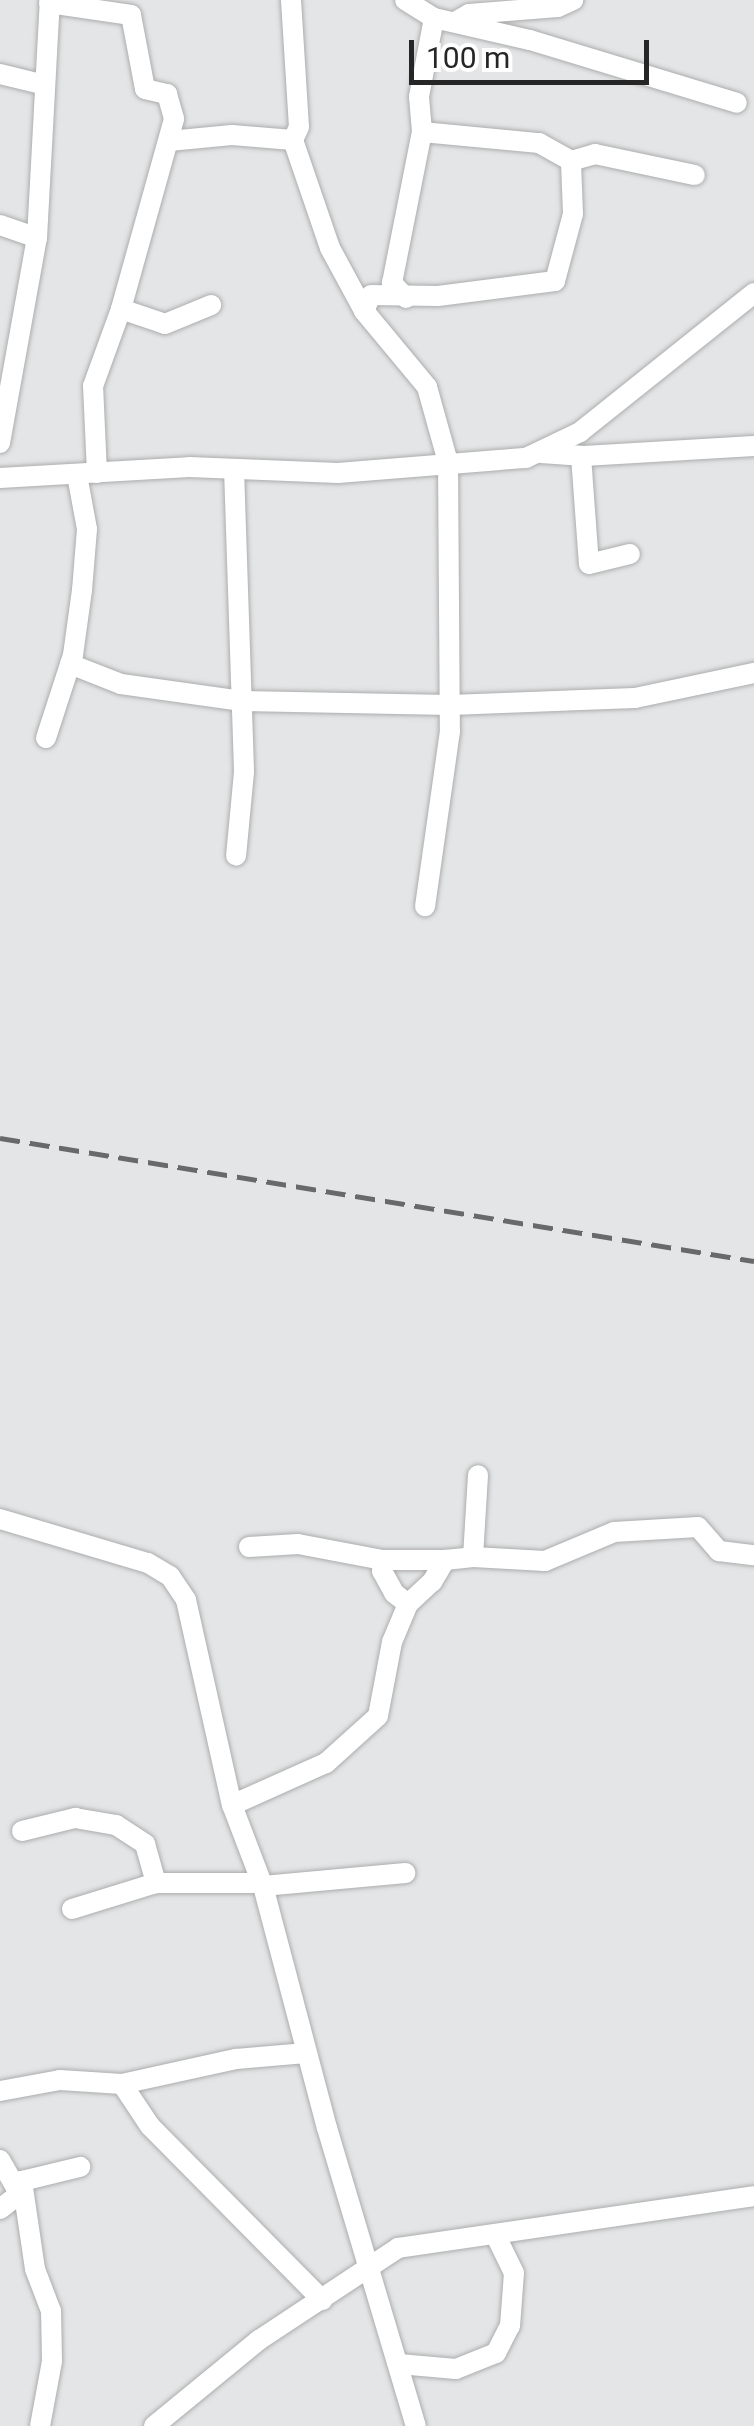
<!DOCTYPE html>
<style>
body{margin:0}
#map{position:relative;width:754px;height:2426px;overflow:hidden;background:#e4e5e6;font-family:Roboto,sans-serif}
div>[style]{position:absolute}
.roads{filter:drop-shadow(0 0 2px #acadae) drop-shadow(0 0 2px #acadae)}
.minor>*{height:20px;margin:-10px;padding:0 10px;transform-origin:10px;border-radius:10px;background:#fff}
.rail>*{height:5px;margin-top:-2.5px;transform-origin:0;background:repeating-linear-gradient(90deg,#68696a 0 20px,transparent 0 30px)}
span{translate:-50% -50%;white-space:nowrap;text-align:center;line-height:1.15;-webkit-text-stroke:8px #fff;paint-order:stroke}
.scale{position:absolute;left:409px;top:40px;width:240px;height:45px;box-sizing:border-box;border:5px solid #262627;border-top:0;padding-left:12px;font-size:30px;line-height:35px;white-space:nowrap;color:#262627;-webkit-text-stroke:8px #fff;paint-order:stroke}
</style>
<div id="map">
<div class="roads">
<div class="minor">
<div style="left:291px;top:0;width:127px;rotate:86.4deg"></div>
<div style="left:299px;top:127px;width:14px;rotate:115deg"></div>
<div style="left:405px;top:0;width:34px;rotate:32deg"></div>
<div style="left:434px;top:18px;width:80px;rotate:100.8deg"></div>
<div style="left:419px;top:97px;width:35px;rotate:85deg"></div>
<div style="left:49px;top:3px;width:83px;rotate:8.3deg"></div>
<div style="left:131px;top:15px;width:75px;rotate:79.3deg"></div>
<div style="left:145px;top:89px;width:23px;rotate:13deg"></div>
<div style="left:167px;top:94px;width:26px;rotate:74deg"></div>
<div style="left:174px;top:119px;width:197px;rotate:105.6deg"></div>
<div style="left:434px;top:18px;width:98px;rotate:12.9deg"></div>
<div style="left:530px;top:40px;width:216px;rotate:16.9deg"></div>
<div style="left:457px;top:21px;width:14px;rotate:-30deg"></div>
<div style="left:469px;top:14px;width:89px;rotate:-4.5deg"></div>
<div style="left:558px;top:7px;width:17px;rotate:-25deg"></div>
<div style="left:0;top:74px;width:46px;rotate:13.7deg"></div>
<div style="left:169px;top:141px;width:63px;rotate:-5.4deg"></div>
<div style="left:232px;top:135px;width:61px;rotate:4.7deg"></div>
<div style="left:293px;top:140px;width:114px;rotate:71.1deg"></div>
<div style="left:330px;top:248px;width:72px;rotate:61.6deg"></div>
<div style="left:364px;top:311px;width:99px;rotate:50.3deg"></div>
<div style="left:427px;top:387px;width:78px;rotate:74.4deg"></div>
<div style="left:448px;top:462px;width:269px;rotate:89.6deg"></div>
<div style="left:450px;top:731px;width:177px;rotate:98.1deg"></div>
<div style="left:0;top:225px;width:39px;rotate:19deg"></div>
<div style="left:406px;top:298px;width:21px;rotate:-133deg"></div>
<div style="left:392px;top:283px;width:154px;rotate:-78.8deg"></div>
<div style="left:422px;top:132px;width:118px;rotate:5.4deg"></div>
<div style="left:539px;top:143px;width:37px;rotate:29deg"></div>
<div style="left:364px;top:311px;width:17px;rotate:-66deg"></div>
<div style="left:371px;top:295px;width:67px;rotate:0.9deg"></div>
<div style="left:438px;top:296px;width:118px;rotate:-7.3deg"></div>
<div style="left:555px;top:281px;width:69px;rotate:-75deg"></div>
<div style="left:573px;top:214px;width:53px;rotate:-92.2deg"></div>
<div style="left:571px;top:161px;width:25px;rotate:-16deg"></div>
<div style="left:595px;top:154px;width:102px;rotate:11.9deg"></div>
<div style="left:0;top:443px;width:208px;rotate:-79.8deg"></div>
<div style="left:37px;top:238px;width:238px;rotate:-86.9deg"></div>
<div style="left:541px;top:453px;width:43px;rotate:4deg"></div>
<div style="left:584px;top:456px;width:170px;rotate:-3.4deg"></div>
<div style="left:581px;top:456px;width:108px;rotate:85.8deg"></div>
<div style="left:589px;top:564px;width:42px;rotate:-13.7deg"></div>
<div style="left:234px;top:469px;width:303px;rotate:88.1deg"></div>
<div style="left:244px;top:772px;width:84px;rotate:95.4deg"></div>
<div style="left:97px;top:473px;width:87px;rotate:-92.6deg"></div>
<div style="left:93px;top:386px;width:82px;rotate:-70deg"></div>
<div style="left:121px;top:309px;width:46px;rotate:18.8deg"></div>
<div style="left:165px;top:324px;width:50px;rotate:-22.4deg"></div>
<div style="left:0;top:478px;width:189px;rotate:-3.3deg"></div>
<div style="left:189px;top:467px;width:149px;rotate:2.3deg"></div>
<div style="left:338px;top:473px;width:189px;rotate:-4.6deg"></div>
<div style="left:526px;top:458px;width:60px;rotate:-25.7deg"></div>
<div style="left:580px;top:432px;width:223px;rotate:-38.6deg"></div>
<div style="left:70px;top:664px;width:55px;rotate:21.4deg"></div>
<div style="left:121px;top:684px;width:122px;rotate:8deg"></div>
<div style="left:242px;top:701px;width:208px;rotate:1.1deg"></div>
<div style="left:450px;top:705px;width:185px;rotate:-2.2deg"></div>
<div style="left:635px;top:698px;width:122px;rotate:-11.9deg"></div>
<div style="left:46px;top:738px;width:87px;rotate:-72deg"></div>
<div style="left:73px;top:655px;width:66px;rotate:-82.1deg"></div>
<div style="left:82px;top:590px;width:61px;rotate:-85.3deg"></div>
<div style="left:87px;top:529px;width:55px;rotate:-100.5deg"></div>
<div style="left:0;top:1519px;width:154px;rotate:16.6deg"></div>
<div style="left:148px;top:1563px;width:26px;rotate:31deg"></div>
<div style="left:170px;top:1576px;width:29px;rotate:56deg"></div>
<div style="left:186px;top:1600px;width:210px;rotate:77.4deg"></div>
<div style="left:232px;top:1805px;width:87px;rotate:69.1deg"></div>
<div style="left:263px;top:1886px;width:250px;rotate:75.2deg"></div>
<div style="left:327px;top:2128px;width:311px;rotate:73.4deg"></div>
<div style="left:249px;top:1547px;width:49px;rotate:-3.5deg"></div>
<div style="left:298px;top:1544px;width:86px;rotate:10.7deg"></div>
<div style="left:383px;top:1560px;width:11px;rotate:95deg"></div>
<div style="left:382px;top:1571px;width:25px;rotate:61deg"></div>
<div style="left:394px;top:1593px;width:18px;rotate:38deg"></div>
<div style="left:473px;top:1557px;width:72px;rotate:3.2deg"></div>
<div style="left:545px;top:1561px;width:75px;rotate:-22.8deg"></div>
<div style="left:614px;top:1532px;width:84px;rotate:-3.4deg"></div>
<div style="left:698px;top:1527px;width:32px;rotate:49deg"></div>
<div style="left:719px;top:1551px;width:35px;rotate:7deg"></div>
<div style="left:383px;top:1560px;width:62px"></div>
<div style="left:232px;top:1805px;width:103px;rotate:-24.1deg"></div>
<div style="left:326px;top:1763px;width:70px;rotate:-42.1deg"></div>
<div style="left:378px;top:1716px;width:75px;rotate:-79.3deg"></div>
<div style="left:392px;top:1642px;width:41px;rotate:-67.2deg"></div>
<div style="left:408px;top:1604px;width:33px;rotate:-43deg"></div>
<div style="left:432px;top:1582px;width:26px;rotate:-59deg"></div>
<div style="left:445px;top:1560px;width:28px;rotate:-6deg"></div>
<div style="left:473px;top:1557px;width:82px;rotate:-86.5deg"></div>
<div style="left:22px;top:1831px;width:55px;rotate:-13.8deg"></div>
<div style="left:75px;top:1818px;width:42px;rotate:9.7deg"></div>
<div style="left:116px;top:1825px;width:35px;rotate:33deg"></div>
<div style="left:145px;top:1844px;width:41px;rotate:74.2deg"></div>
<div style="left:263px;top:1886px;width:143px;rotate:-5.2deg"></div>
<div style="left:72px;top:1909px;width:88px;rotate:-17.2deg"></div>
<div style="left:156px;top:1883px;width:105px"></div>
<div style="left:122px;top:2084px;width:117px;rotate:-12.4deg"></div>
<div style="left:236px;top:2059px;width:70px;rotate:-4.9deg"></div>
<div style="left:0;top:2091px;width:61px;rotate:-10.4deg"></div>
<div style="left:60px;top:2080px;width:62px;rotate:3.7deg"></div>
<div style="left:122px;top:2084px;width:50px;rotate:56.3deg"></div>
<div style="left:150px;top:2126px;width:245px;rotate:45.3deg"></div>
<div style="left:0;top:2160px;width:30px;rotate:60deg"></div>
<div style="left:15px;top:2186px;width:9px;rotate:-36deg"></div>
<div style="left:0;top:2209px;width:28px;rotate:-38deg"></div>
<div style="left:399px;top:2364px;width:57px;rotate:5deg"></div>
<div style="left:456px;top:2369px;width:43px;rotate:-21.8deg"></div>
<div style="left:496px;top:2353px;width:30px;rotate:-63deg"></div>
<div style="left:510px;top:2326px;width:53px;rotate:-85.7deg"></div>
<div style="left:514px;top:2273px;width:43px;rotate:-116deg"></div>
<div style="left:40px;top:2426px;width:66px;rotate:-79.5deg"></div>
<div style="left:52px;top:2361px;width:50px;rotate:-91.1deg"></div>
<div style="left:51px;top:2311px;width:45px;rotate:-110.9deg"></div>
<div style="left:35px;top:2269px;width:89px;rotate:-98.4deg"></div>
<div style="left:22px;top:2181px;width:60px;rotate:-13.6deg"></div>
<div style="left:154px;top:2426px;width:136px;rotate:-39.3deg"></div>
<div style="left:259px;top:2340px;width:167px;rotate:-33.5deg"></div>
<div style="left:398px;top:2248px;width:360px;rotate:-8.3deg"></div>
</div>
</div>
<div class="rail">
<div style="left:0;top:1138px;width:764px;rotate:9.27deg"></div>
</div>
<div class="scale">100 m</div>
</div>
